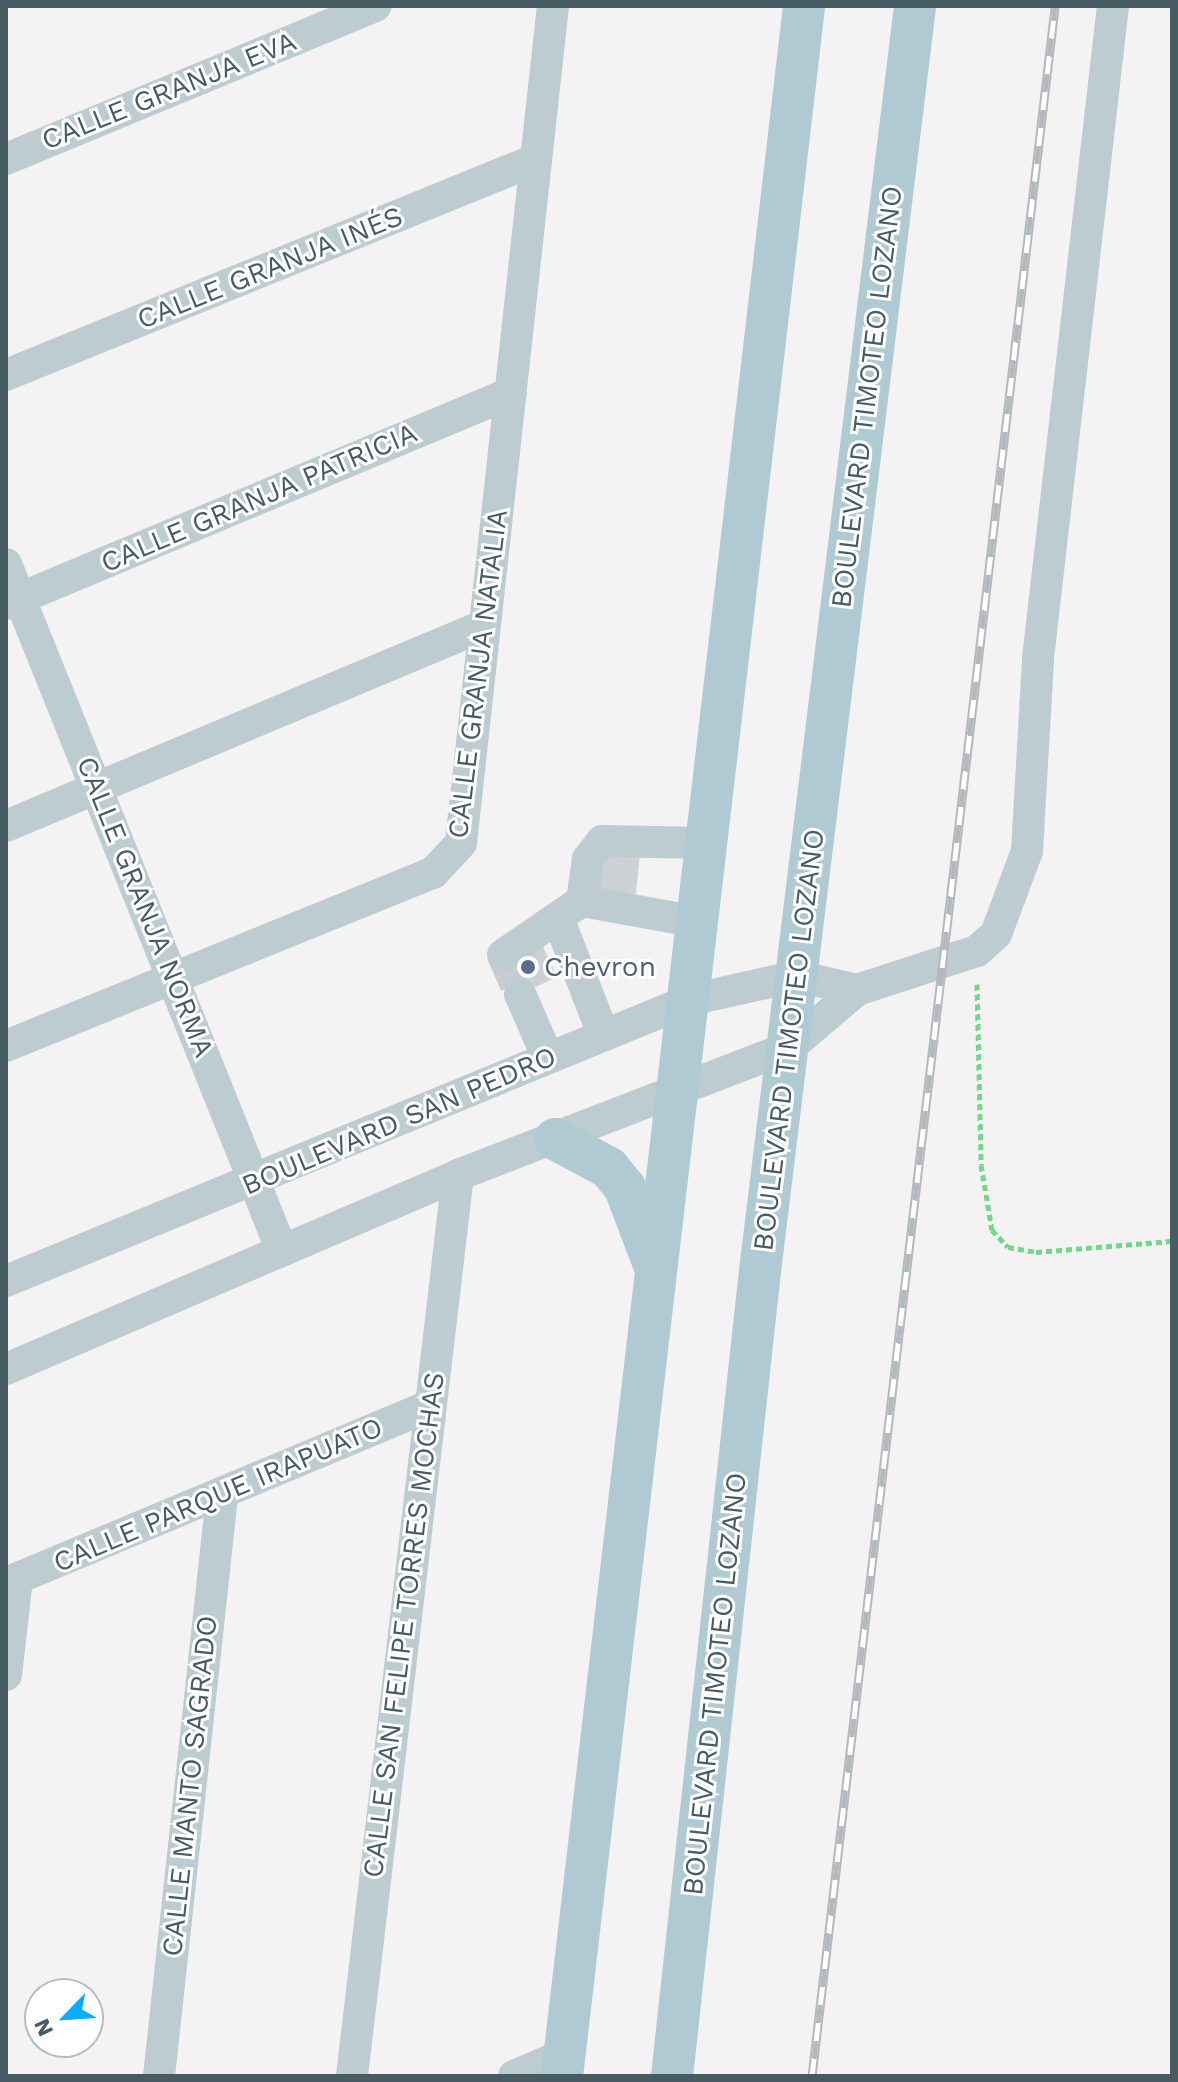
<!DOCTYPE html>
<meta charset="utf-8">
<style>
body{margin:0}
#map{position:relative;width:1178px;height:2082px;overflow:hidden;background:#f4f2f2;font-family:"Work Sans",sans-serif}
div>[style]{position:absolute}
.building>*{inset:0;background:#ccd1d5}
.minor-tunnel>*{height:32px;margin-top:-16px;transform-origin:0;background:repeating-linear-gradient(90deg,#c9ccce 0 32px,transparent 0 48px)}
.path>*{height:5px;margin-top:-2.5px;transform-origin:0;background:repeating-linear-gradient(90deg,#71d78b 0 6px,transparent 0 10px)}
.minor>*{height:32px;margin:-16px;padding:0 16px;transform-origin:16px;border-radius:16px;background:#bcccd0}
.major>*{height:42px;margin:-21px;padding:0 21px;transform-origin:21px;border-radius:21px;background:#afcad3}
.rail>*{height:9px;margin-top:-4.5px;transform-origin:0;background:repeating-linear-gradient(90deg,#fff 0 18px,#b3b9bd 0 36px);box-sizing:border-box;border-block:2px solid #b3b9bd}
.dots>*{width:22px;height:22px;translate:-50% -50%;box-sizing:border-box;border:4px solid #fff;border-radius:50%}
span{translate:-50% -50%;white-space:nowrap;text-align:center;line-height:1.15;-webkit-text-stroke:6px #fff;paint-order:stroke}
.street-label{font-size:28px;color:#475c62}
.service-label{font-size:28px;color:#4e5e75}
.left{translate:0 -50%;text-align:left}
.frame{position:absolute;inset:0;border:8px solid #475c62;pointer-events:none}
.north{position:absolute;left:24px;top:1978px;width:80px;height:80px;box-sizing:border-box;background:#fff;border:2px solid #b5bec0;border-radius:50%;rotate:245deg;font-size:22px;font-weight:700;line-height:32px;text-align:center;color:#475c62}
.north::after{content:'';display:block;margin:auto;width:28px;height:36px;background:#07aef9;clip-path:polygon(50% 0,100% 100%,50% 72%,0 100%)}
</style>
<div id="map">
<div class="building">
<div style="clip-path:polygon(597px 847px,640px 851px,636px 894px,594px 890px)"></div>
<div style="clip-path:polygon(539px 938px,557px 977px,516px 996px,499px 957px)"></div>
</div>
<div class="minor-tunnel">
<div style="left:503px;top:955px;width:43px;rotate:66.4deg"></div>
</div>
<div class="path">
<div style="left:977px;top:984px;width:181px;rotate:88.7deg"></div>
<div style="left:981px;top:1165px;width:66px;rotate:80.4deg"></div>
<div style="left:992px;top:1230px;width:23px;rotate:47deg"></div>
<div style="left:1008px;top:1247px;width:28px;rotate:10deg"></div>
<div style="left:1036px;top:1252px;width:136px;rotate:-4.6deg"></div>
</div>
<div class="minor">
<div style="left:6px;top:159px;width:400px;rotate:-22.5deg"></div>
<div style="left:6px;top:375px;width:571px;rotate:-22.12deg"></div>
<div style="left:6px;top:564px;width:740px;rotate:68.11deg"></div>
<div style="left:6px;top:604px;width:547px;rotate:-22.68deg"></div>
<div style="left:6px;top:826px;width:519px;rotate:-22.76deg"></div>
<div style="left:582px;top:901px;width:118px;rotate:10.3deg"></div>
<div style="left:560px;top:923px;width:119px;rotate:68.8deg"></div>
<div style="left:503px;top:955px;width:96px;rotate:-34.4deg"></div>
<div style="left:582px;top:901px;width:42px;rotate:-81.9deg"></div>
<div style="left:588px;top:859px;width:23px;rotate:-52deg"></div>
<div style="left:602px;top:841px;width:105px;rotate:1.1deg"></div>
<div style="left:520px;top:994px;width:70px;rotate:66.4deg"></div>
<div style="left:6px;top:1046px;width:461px;rotate:-22.1deg"></div>
<div style="left:433px;top:873px;width:41px;rotate:-47deg"></div>
<div style="left:461px;top:843px;width:842px;rotate:-83.73deg"></div>
<div style="left:6px;top:1281px;width:739px;rotate:-22.33deg"></div>
<div style="left:690px;top:1000px;width:110px;rotate:-12.6deg"></div>
<div style="left:797px;top:976px;width:62px;rotate:13.1deg"></div>
<div style="left:6px;top:1369px;width:492px;rotate:-23.2deg"></div>
<div style="left:458px;top:1175px;width:356px;rotate:-21.1deg"></div>
<div style="left:790px;top:1047px;width:88px;rotate:-40.4deg"></div>
<div style="left:857px;top:990px;width:126px;rotate:-18deg"></div>
<div style="left:977px;top:951px;width:25px;rotate:-42deg"></div>
<div style="left:996px;top:934px;width:89px;rotate:-69.5deg"></div>
<div style="left:1027px;top:851px;width:193px;rotate:-86.7deg"></div>
<div style="left:1038px;top:658px;width:656px;rotate:-83.44deg"></div>
<div style="left:6px;top:1583px;width:459px;rotate:-22.7deg"></div>
<div style="left:6px;top:1675px;width:97px;rotate:-83.5deg"></div>
<div style="left:159px;top:2076px;width:583px;rotate:-83.8deg"></div>
<div style="left:352px;top:2076px;width:907px;rotate:-83.29deg"></div>
<div style="left:514px;top:2076px;width:56px;rotate:-23.3deg"></div>
</div>
<div class="major">
<div style="left:555px;top:1139px;width:61px;rotate:28.2deg"></div>
<div style="left:609px;top:1168px;width:26px;rotate:51deg"></div>
<div style="left:625px;top:1188px;width:79px;rotate:69.3deg"></div>
<div style="left:562px;top:2076px;width:2084px;rotate:-83.33deg"></div>
<div style="left:672px;top:2076px;width:810px;rotate:-83.76deg"></div>
<div style="left:760px;top:1271px;width:1274px;rotate:-83.01deg"></div>
</div>
<div class="rail">
<div style="left:812px;top:2076px;width:2084px;rotate:-83.3deg"></div>
</div>
<div class="dots">
<div style="left:528px;top:967px;background:#5c6f8a"></div>
</div>
<div class="street-label">
<span style="left:169px;top:91px;rotate:-22deg">CALLE GRANJA EVA</span>
<span style="left:270px;top:268px;rotate:-22deg">CALLE GRANJA INÉS</span>
<span style="left:867px;top:397px;rotate:-83deg">BOULEVARD TIMOTEO LOZANO</span>
<span style="left:259px;top:498px;rotate:-23deg">CALLE GRANJA PATRICIA</span>
<span style="left:478px;top:674px;rotate:-83deg">CALLE GRANJA NATALIA</span>
<span style="left:145px;top:907px;rotate:68deg">CALLE GRANJA NORMA</span>
<span style="left:789px;top:1040px;rotate:-83deg">BOULEVARD TIMOTEO LOZANO</span>
<span style="left:399px;top:1121px;rotate:-23deg">BOULEVARD SAN PEDRO</span>
<span style="left:218px;top:1495px;rotate:-23deg">CALLE PARQUE IRAPUATO</span>
<span style="left:404px;top:1625px;rotate:-83deg">CALLE SAN FELIPE TORRES MOCHAS</span>
<span style="left:715px;top:1684px;rotate:-84deg">BOULEVARD TIMOTEO LOZANO</span>
<span style="left:190px;top:1786px;rotate:-84deg">CALLE MANTO SAGRADO</span>
</div>
<div class="service-label">
<span class="left" style="left:544px;top:967px">Chevron</span>
</div>
<div class="frame"></div>
<div class="north">N</div>
</div>
